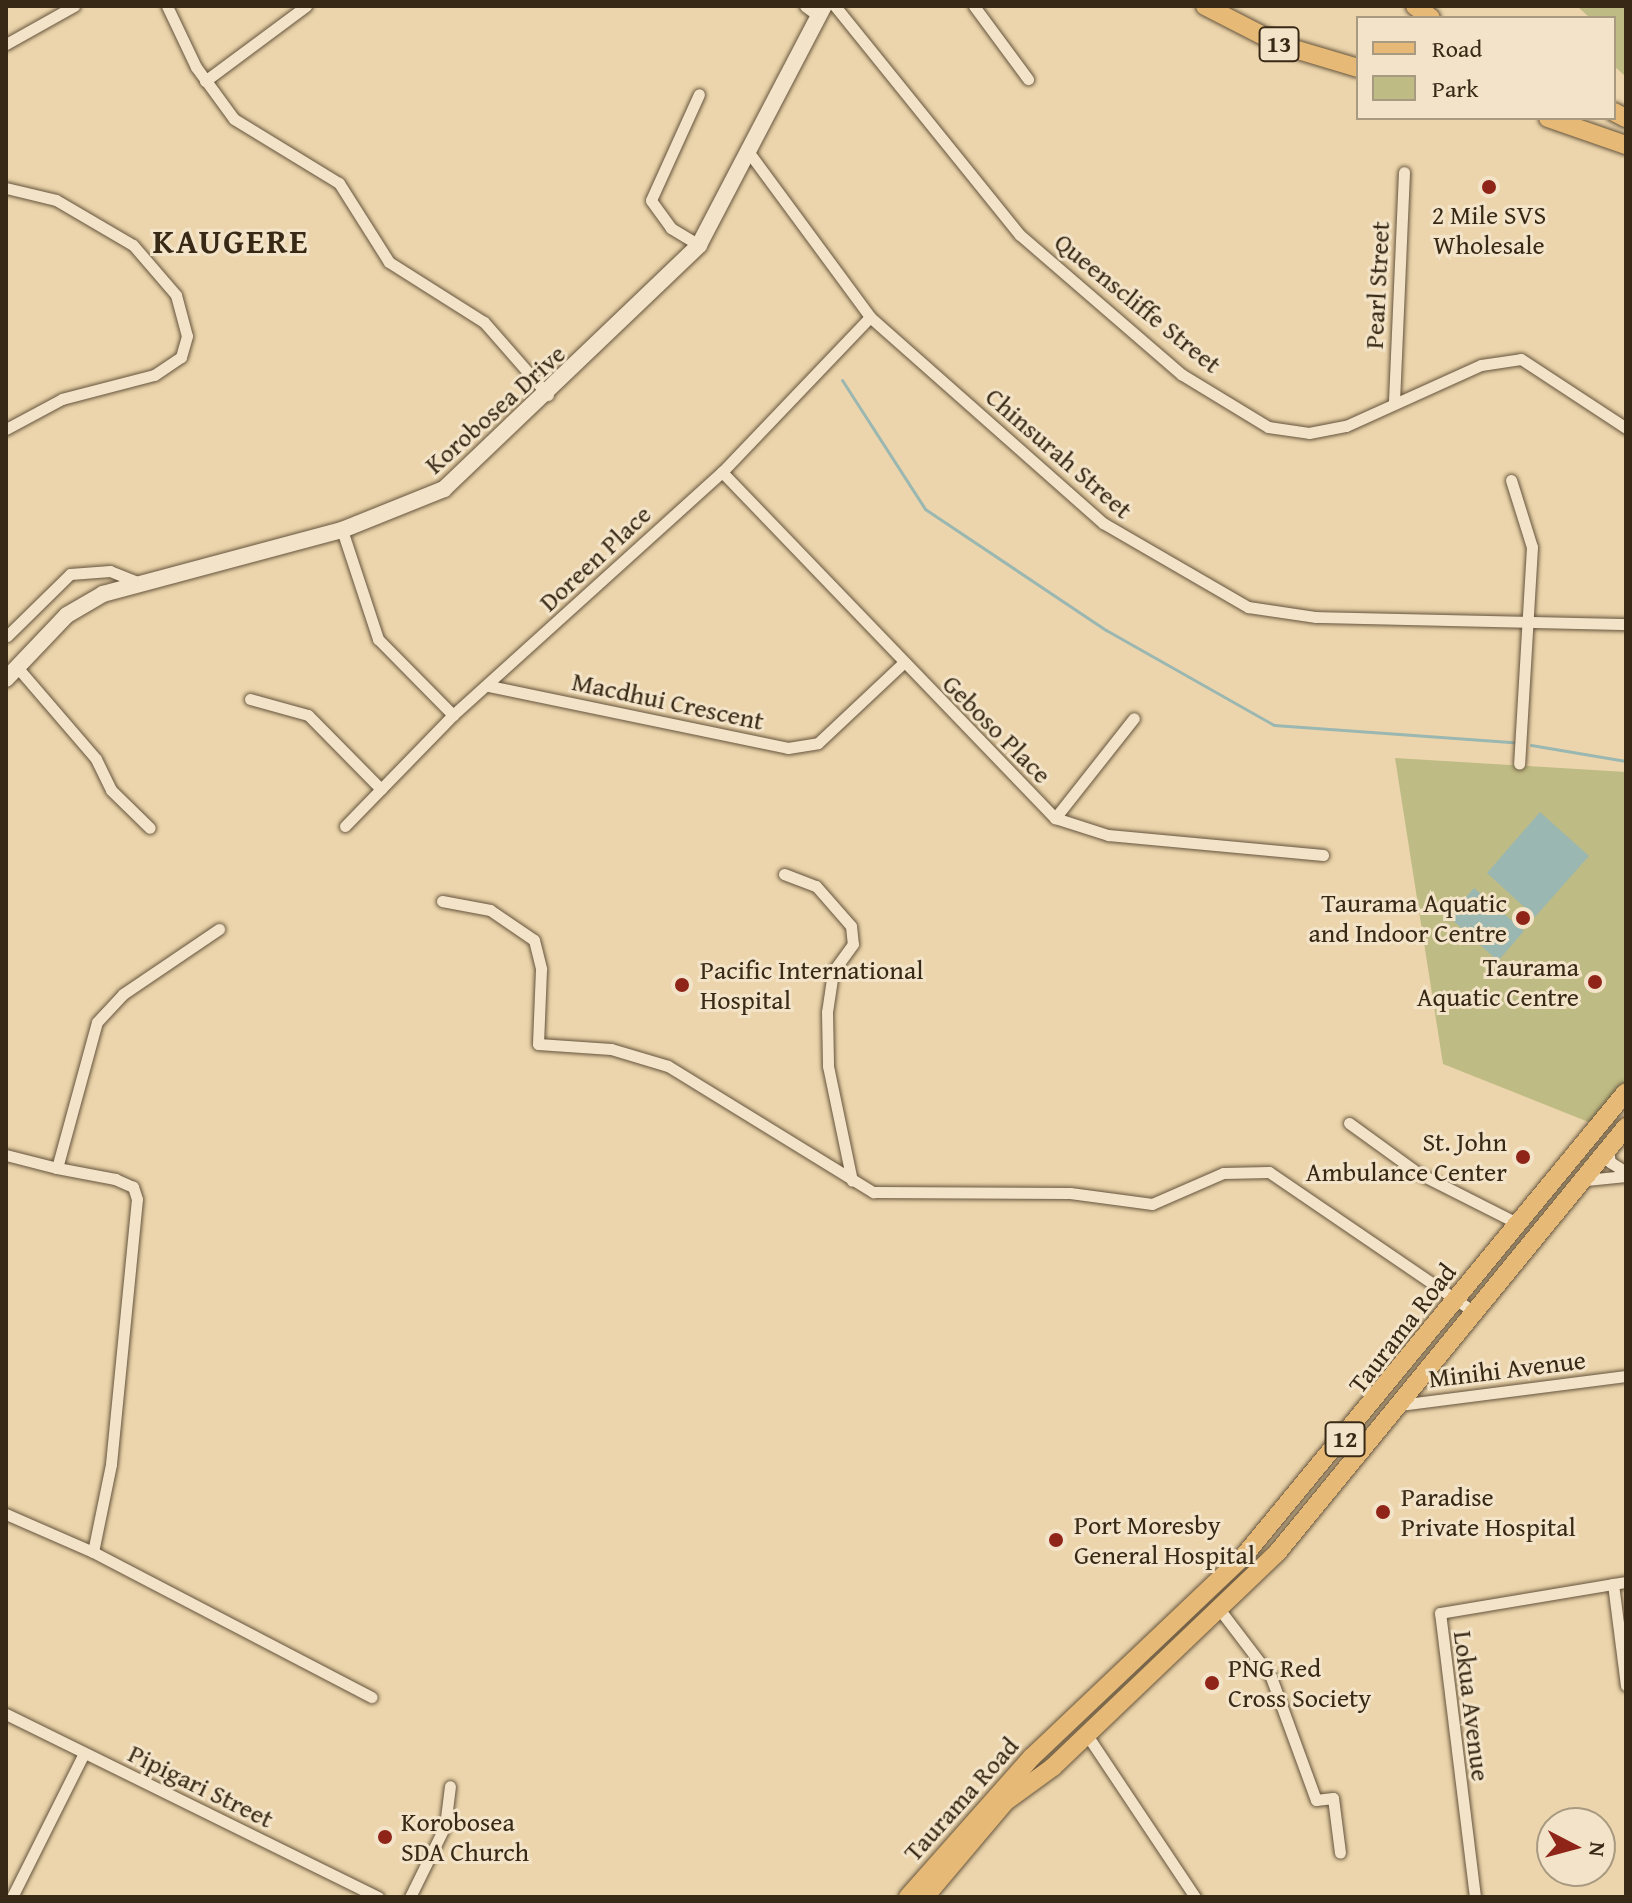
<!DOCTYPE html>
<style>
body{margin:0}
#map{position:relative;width:1632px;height:1903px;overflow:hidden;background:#ecd5ac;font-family:"Gentium Book Plus",serif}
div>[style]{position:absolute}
.green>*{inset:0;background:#bfbb84}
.water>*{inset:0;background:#9ab7b1}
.stream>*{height:3px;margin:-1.5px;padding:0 1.5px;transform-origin:1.5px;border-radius:1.5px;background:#9ab7b1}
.roads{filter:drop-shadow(0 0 2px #65543c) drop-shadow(0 0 2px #65543c)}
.minor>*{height:11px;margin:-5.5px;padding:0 5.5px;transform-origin:5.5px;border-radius:5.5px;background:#f3e4c9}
.secondary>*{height:16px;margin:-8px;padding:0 8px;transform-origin:8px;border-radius:8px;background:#f3e4c9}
.primary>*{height:18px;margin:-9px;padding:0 9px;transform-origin:9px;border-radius:9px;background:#e6ba76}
.trunk>*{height:18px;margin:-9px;padding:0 9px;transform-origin:9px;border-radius:9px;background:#e6ba76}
.dots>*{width:22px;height:22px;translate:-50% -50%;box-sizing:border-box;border:4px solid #f3e4c9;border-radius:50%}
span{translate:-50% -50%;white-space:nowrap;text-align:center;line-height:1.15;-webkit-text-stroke:6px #f3e4c9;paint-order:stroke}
.shield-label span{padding:2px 6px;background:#f3e4c9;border:2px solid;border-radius:6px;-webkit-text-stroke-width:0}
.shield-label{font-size:24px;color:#382916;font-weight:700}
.poi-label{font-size:26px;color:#382916}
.right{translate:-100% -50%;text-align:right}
.left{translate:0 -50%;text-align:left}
.street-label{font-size:26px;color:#382916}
.district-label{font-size:34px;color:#382916;font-weight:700;letter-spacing:2px}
.frame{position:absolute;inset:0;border:8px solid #382916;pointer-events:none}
.legend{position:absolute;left:1356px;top:16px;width:260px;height:104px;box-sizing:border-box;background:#f3e4c9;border:2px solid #a89981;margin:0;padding:10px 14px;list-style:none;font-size:24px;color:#382916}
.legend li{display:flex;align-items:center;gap:16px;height:40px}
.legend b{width:40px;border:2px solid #a89981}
.north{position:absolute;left:1536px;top:1807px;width:80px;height:80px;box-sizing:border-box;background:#f3e4c9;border:2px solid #a89981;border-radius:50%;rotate:96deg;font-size:22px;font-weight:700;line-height:32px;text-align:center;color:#382916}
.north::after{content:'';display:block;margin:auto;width:28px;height:36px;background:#8f2418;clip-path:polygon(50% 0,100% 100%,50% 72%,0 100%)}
</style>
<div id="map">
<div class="green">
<div style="clip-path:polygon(1577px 6px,1626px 6px,1626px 77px,1614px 66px,1614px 18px,1590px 18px)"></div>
<div style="clip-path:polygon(1395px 758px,1626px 772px,1626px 1084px,1591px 1123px,1443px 1064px)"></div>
</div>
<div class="water">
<div style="clip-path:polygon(1540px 812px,1589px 856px,1535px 917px,1487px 873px)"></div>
<div style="clip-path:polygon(1474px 888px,1524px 931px,1498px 961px,1449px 917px)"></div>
</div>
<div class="stream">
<div style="left:842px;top:380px;width:153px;rotate:57.2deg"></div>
<div style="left:925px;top:509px;width:218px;rotate:33.8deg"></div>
<div style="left:1106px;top:630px;width:193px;rotate:29.5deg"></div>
<div style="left:1274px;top:725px;width:240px;rotate:4.1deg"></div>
<div style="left:1531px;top:745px;width:96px;rotate:9.6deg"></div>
</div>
<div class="roads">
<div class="minor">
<div style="left:167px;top:6px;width:68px;rotate:64.6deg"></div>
<div style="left:196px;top:67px;width:64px;rotate:53.8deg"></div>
<div style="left:234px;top:119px;width:123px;rotate:31.4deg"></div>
<div style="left:339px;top:183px;width:93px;rotate:57.7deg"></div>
<div style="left:389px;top:262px;width:112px;rotate:32.3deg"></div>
<div style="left:484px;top:322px;width:97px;rotate:48.8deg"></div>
<div style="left:805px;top:6px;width:17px;rotate:36deg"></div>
<div style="left:835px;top:6px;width:294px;rotate:51.1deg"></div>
<div style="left:1020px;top:235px;width:213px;rotate:40.8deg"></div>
<div style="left:1181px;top:374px;width:102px;rotate:31.3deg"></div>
<div style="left:1268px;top:427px;width:41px;rotate:8.3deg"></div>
<div style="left:1309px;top:433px;width:38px;rotate:-11deg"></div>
<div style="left:1346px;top:426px;width:148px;rotate:-24.3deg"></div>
<div style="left:1481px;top:365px;width:40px;rotate:-8.5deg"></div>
<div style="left:1521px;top:359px;width:126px;rotate:33.3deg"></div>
<div style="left:974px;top:6px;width:91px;rotate:53.5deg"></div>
<div style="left:6px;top:44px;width:78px;rotate:-29.2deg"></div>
<div style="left:205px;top:81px;width:126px;rotate:-36.6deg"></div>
<div style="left:750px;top:154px;width:202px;rotate:53.6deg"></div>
<div style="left:870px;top:317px;width:311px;rotate:41.5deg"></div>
<div style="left:1103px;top:523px;width:168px;rotate:30.1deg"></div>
<div style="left:1248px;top:607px;width:69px;rotate:8.4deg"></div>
<div style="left:1316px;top:617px;width:310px;rotate:1.3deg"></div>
<div style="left:6px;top:188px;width:51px;rotate:13.5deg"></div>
<div style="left:56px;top:200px;width:89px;rotate:30.3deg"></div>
<div style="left:133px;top:245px;width:66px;rotate:49.3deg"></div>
<div style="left:176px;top:295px;width:42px;rotate:75deg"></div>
<div style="left:187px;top:336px;width:22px;rotate:106deg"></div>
<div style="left:181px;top:357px;width:32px;rotate:146deg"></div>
<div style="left:154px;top:375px;width:95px;rotate:165.4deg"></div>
<div style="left:62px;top:399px;width:64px;rotate:151.8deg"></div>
<div style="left:699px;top:245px;width:33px;rotate:-149deg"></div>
<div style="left:671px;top:228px;width:34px;rotate:-126deg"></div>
<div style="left:651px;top:200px;width:116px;rotate:-65.6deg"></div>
<div style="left:1394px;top:401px;width:229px;rotate:-87.5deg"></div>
<div style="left:722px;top:472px;width:480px;rotate:46.1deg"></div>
<div style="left:1055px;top:818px;width:56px;rotate:17.8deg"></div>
<div style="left:1108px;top:835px;width:216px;rotate:5.3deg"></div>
<div style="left:1511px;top:480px;width:70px;rotate:72.6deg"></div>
<div style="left:1532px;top:547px;width:217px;rotate:93.4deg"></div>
<div style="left:342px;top:530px;width:115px;rotate:71.7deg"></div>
<div style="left:378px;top:639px;width:107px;rotate:45.4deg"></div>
<div style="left:7px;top:636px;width:88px;rotate:-44.5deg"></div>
<div style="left:70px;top:574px;width:40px;rotate:-4.3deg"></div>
<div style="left:110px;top:571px;width:27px;rotate:22deg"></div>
<div style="left:17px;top:667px;width:121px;rotate:49.3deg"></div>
<div style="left:96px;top:759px;width:34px;rotate:64deg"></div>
<div style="left:111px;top:790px;width:54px;rotate:44.3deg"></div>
<div style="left:489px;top:686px;width:305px;rotate:11.7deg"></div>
<div style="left:788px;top:748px;width:30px;rotate:-9deg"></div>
<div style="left:818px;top:743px;width:115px;rotate:-43.2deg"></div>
<div style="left:250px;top:699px;width:60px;rotate:15.4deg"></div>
<div style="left:308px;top:715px;width:104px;rotate:45.4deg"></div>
<div style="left:1055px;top:818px;width:127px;rotate:-51.7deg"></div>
<div style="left:345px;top:826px;width:155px;rotate:-45.8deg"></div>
<div style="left:453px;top:715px;width:363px;rotate:-42.1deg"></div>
<div style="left:722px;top:472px;width:214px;rotate:-46.3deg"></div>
<div style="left:784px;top:874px;width:34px;rotate:21deg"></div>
<div style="left:816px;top:886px;width:53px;rotate:48.8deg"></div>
<div style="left:851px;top:926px;width:18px;rotate:84deg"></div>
<div style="left:853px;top:944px;width:34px;rotate:126deg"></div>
<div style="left:833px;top:972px;width:40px;rotate:98.5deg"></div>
<div style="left:827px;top:1012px;width:54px;rotate:88.9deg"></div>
<div style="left:828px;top:1066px;width:117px;rotate:78.2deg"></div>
<div style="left:442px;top:901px;width:49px;rotate:10.6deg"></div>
<div style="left:490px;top:910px;width:53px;rotate:34.3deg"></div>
<div style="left:534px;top:940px;width:30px;rotate:76deg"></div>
<div style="left:541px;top:969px;width:75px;rotate:92.3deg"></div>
<div style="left:538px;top:1044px;width:73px;rotate:3.9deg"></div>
<div style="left:611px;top:1049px;width:59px;rotate:16.6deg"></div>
<div style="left:668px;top:1066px;width:241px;rotate:31.6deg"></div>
<div style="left:873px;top:1192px;width:197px;rotate:0.3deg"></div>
<div style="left:1070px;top:1193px;width:83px;rotate:7.6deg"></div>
<div style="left:1152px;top:1204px;width:77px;rotate:-23.6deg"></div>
<div style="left:1223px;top:1173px;width:46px;rotate:-1.2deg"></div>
<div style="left:1269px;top:1172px;width:248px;rotate:34.3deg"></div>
<div style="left:1349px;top:1123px;width:85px;rotate:35.9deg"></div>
<div style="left:1418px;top:1173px;width:111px;rotate:26.8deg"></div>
<div style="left:1608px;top:1151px;width:11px;rotate:80deg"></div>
<div style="left:1610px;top:1162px;width:19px;rotate:32deg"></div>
<div style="left:6px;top:1155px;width:53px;rotate:14.3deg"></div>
<div style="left:57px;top:1168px;width:151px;rotate:-74.7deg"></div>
<div style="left:97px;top:1022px;width:38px;rotate:-47deg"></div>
<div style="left:123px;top:994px;width:116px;rotate:-34.1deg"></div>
<div style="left:1586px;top:1180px;width:40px;rotate:-5.7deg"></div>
<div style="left:1399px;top:1405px;width:229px;rotate:-7.3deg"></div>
<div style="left:6px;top:1514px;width:95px;rotate:23.6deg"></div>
<div style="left:93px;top:1552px;width:90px;rotate:-78.4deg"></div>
<div style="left:111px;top:1464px;width:266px;rotate:-84.4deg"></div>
<div style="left:137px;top:1199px;width:13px;rotate:-108deg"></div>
<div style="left:133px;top:1187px;width:20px;rotate:-156deg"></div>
<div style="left:115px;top:1179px;width:59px;rotate:-169.3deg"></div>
<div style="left:93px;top:1552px;width:314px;rotate:27.5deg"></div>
<div style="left:1613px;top:1584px;width:102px;rotate:82.7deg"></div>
<div style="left:1220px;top:1610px;width:84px;rotate:52.7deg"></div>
<div style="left:1271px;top:1677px;width:131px;rotate:69.9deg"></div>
<div style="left:1316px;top:1800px;width:17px;rotate:-7deg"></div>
<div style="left:1333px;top:1798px;width:55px;rotate:82.7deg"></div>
<div style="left:6px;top:1714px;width:415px;rotate:26.2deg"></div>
<div style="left:1087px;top:1735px;width:195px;rotate:56.3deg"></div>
<div style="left:12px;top:1897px;width:161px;rotate:-63.4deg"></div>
<div style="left:410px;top:1897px;width:79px;rotate:-63.8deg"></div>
<div style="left:445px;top:1826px;width:40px;rotate:-82.9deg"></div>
<div style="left:1475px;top:1897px;width:286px;rotate:-97deg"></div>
<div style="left:1440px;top:1613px;width:189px;rotate:-9.5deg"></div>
</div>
<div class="secondary">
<div style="left:6px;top:679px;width:88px;rotate:-46.4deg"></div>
<div style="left:67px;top:615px;width:42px;rotate:-30.3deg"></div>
<div style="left:103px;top:594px;width:247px;rotate:-15deg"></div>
<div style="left:342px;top:530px;width:110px;rotate:-21.9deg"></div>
<div style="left:444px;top:489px;width:353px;rotate:-43.7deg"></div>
<div style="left:699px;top:245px;width:270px;rotate:-62.4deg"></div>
</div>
<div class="primary">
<div style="left:908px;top:1897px;width:187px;rotate:-48.5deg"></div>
<div style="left:1032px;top:1757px;width:291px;rotate:-43.5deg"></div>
<div style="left:1243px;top:1557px;width:602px;rotate:-50.52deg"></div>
<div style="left:925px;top:1897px;width:124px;rotate:-49.9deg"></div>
<div style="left:1005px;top:1802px;width:59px;rotate:-36.1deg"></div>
<div style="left:1053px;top:1767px;width:310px;rotate:-43.7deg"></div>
<div style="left:1277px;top:1553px;width:551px;rotate:-50.67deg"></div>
</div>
<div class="trunk">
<div style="left:1205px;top:6px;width:85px;rotate:27.2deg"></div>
<div style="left:1281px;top:45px;width:80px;rotate:16.6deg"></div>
<div style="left:1415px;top:6px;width:20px;rotate:37deg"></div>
<div style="left:1614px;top:112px;width:13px;rotate:27deg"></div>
<div style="left:1548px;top:118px;width:83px;rotate:19.1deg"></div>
</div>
</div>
<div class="dots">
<div style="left:1489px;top:187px;background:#8f2418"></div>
<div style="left:1523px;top:918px;background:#8f2418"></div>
<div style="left:1595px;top:982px;background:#8f2418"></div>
<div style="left:682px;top:985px;background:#8f2418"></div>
<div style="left:1523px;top:1157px;background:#8f2418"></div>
<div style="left:1383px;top:1512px;background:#8f2418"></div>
<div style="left:1056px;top:1540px;background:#8f2418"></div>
<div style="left:1212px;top:1683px;background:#8f2418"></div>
<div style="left:385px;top:1837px;background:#8f2418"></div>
</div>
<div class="shield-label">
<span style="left:1279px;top:44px">13</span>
<span style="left:1345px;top:1439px">12</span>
</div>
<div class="poi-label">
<span style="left:1489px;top:230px">2 Mile SVS<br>Wholesale</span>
<span class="right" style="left:1507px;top:918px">Taurama Aquatic<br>and Indoor Centre</span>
<span class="right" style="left:1579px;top:982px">Taurama<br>Aquatic Centre</span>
<span class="left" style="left:700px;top:985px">Pacific International<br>Hospital</span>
<span class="right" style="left:1507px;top:1157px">St. John<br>Ambulance Center</span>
<span class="left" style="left:1401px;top:1512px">Paradise<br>Private Hospital</span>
<span class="left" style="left:1074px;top:1540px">Port Moresby<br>General Hospital</span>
<span class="left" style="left:1228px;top:1683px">PNG Red<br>Cross Society</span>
<span class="left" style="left:401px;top:1837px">Korobosea<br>SDA Church</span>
</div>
<div class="street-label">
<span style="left:1377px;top:285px;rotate:-87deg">Pearl Street</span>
<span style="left:1138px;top:303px;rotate:39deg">Queenscliffe Street</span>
<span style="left:495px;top:409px;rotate:-42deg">Korobosea Drive</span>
<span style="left:1059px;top:453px;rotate:41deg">Chinsurah Street</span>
<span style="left:595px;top:558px;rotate:-43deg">Doreen Place</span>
<span style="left:668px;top:701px;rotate:12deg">Macdhui Crescent</span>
<span style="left:997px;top:729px;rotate:45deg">Geboso Place</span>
<span style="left:1402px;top:1328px;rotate:-52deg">Taurama Road</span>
<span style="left:1507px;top:1369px;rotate:-7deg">Minihi Avenue</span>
<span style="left:1472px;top:1706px;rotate:83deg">Lokua Avenue</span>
<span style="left:201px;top:1786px;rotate:26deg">Pipigari Street</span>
<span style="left:961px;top:1799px;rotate:-48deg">Taurama Road</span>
</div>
<div class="district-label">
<span style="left:231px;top:241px">KAUGERE</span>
</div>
<div class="frame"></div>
<ul class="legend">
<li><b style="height:10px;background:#e6ba76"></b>Road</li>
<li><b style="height:22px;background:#bfbb84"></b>Park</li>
</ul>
<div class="north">N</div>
</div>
